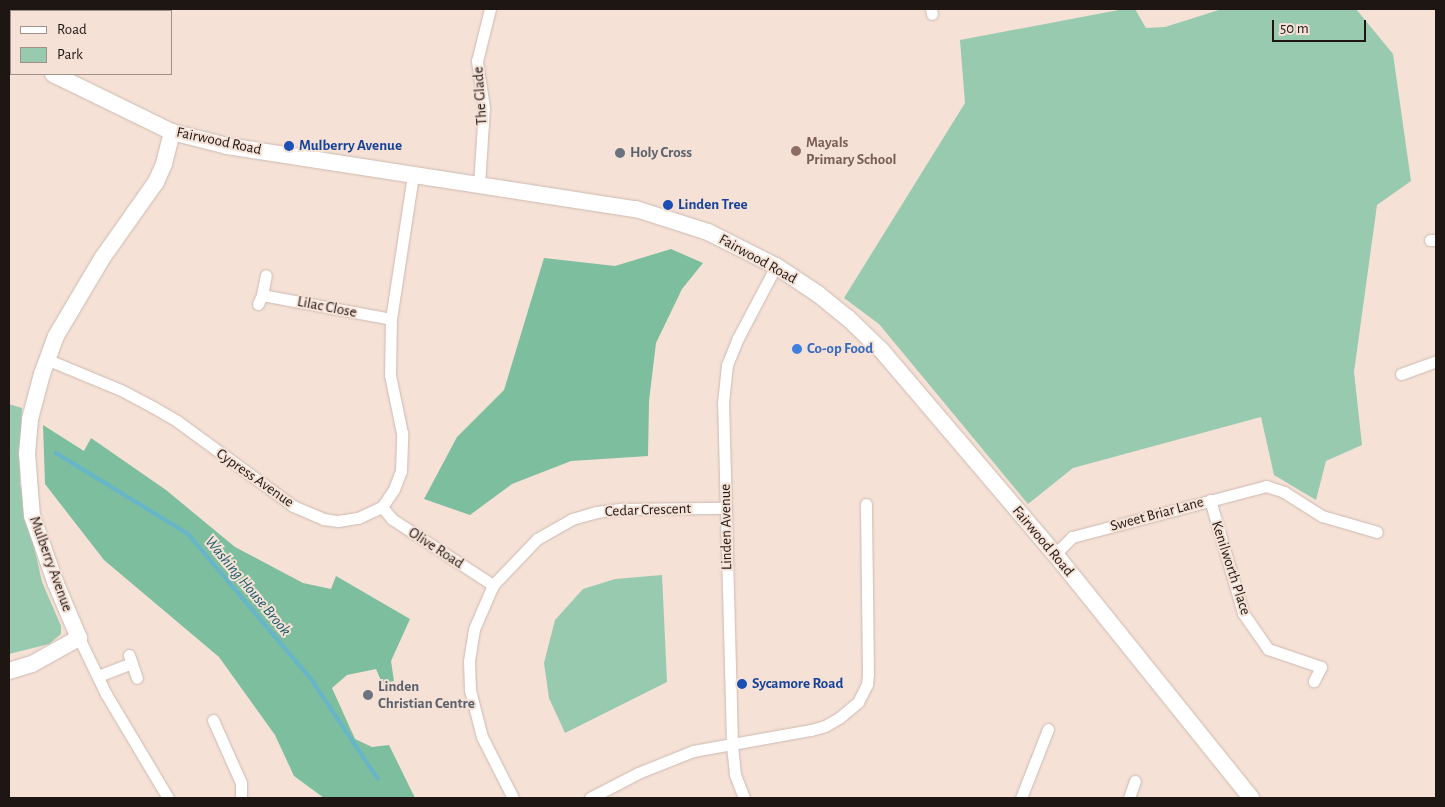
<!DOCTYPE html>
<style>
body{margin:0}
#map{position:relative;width:1445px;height:807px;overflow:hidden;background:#f5e1d6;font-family:"Alegreya Sans",sans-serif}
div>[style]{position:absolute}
.green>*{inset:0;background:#98cab0}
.forest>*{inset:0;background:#7cbe9d}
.stream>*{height:4px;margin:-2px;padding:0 2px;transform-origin:2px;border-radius:2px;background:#66b5ca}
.roads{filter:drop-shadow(0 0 1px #ccb9af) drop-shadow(0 0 1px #ccb9af)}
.street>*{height:11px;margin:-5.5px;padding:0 5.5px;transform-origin:5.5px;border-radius:5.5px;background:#fff}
.secondary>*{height:16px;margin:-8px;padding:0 8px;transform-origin:8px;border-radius:8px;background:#fff}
.dots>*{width:14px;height:14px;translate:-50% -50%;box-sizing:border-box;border:2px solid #f5e1d6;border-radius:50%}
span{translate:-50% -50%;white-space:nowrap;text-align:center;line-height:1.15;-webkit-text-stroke:4px #f5e1d6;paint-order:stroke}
.street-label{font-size:15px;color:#1d1612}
.education-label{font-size:15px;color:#785e54;font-weight:700}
.left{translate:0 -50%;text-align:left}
.transit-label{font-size:15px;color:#164399;font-weight:700}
.worship-label{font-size:15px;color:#5b616d;font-weight:700}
.shop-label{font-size:15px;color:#366cbe;font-weight:700}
.water-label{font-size:16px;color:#1b5c6b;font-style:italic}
.frame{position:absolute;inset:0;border:10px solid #1d1612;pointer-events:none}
.legend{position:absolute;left:10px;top:10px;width:162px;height:65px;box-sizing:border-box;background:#f5e1d6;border:1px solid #9f9088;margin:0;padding:6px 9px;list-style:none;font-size:15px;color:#1d1612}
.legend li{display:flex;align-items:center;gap:10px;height:25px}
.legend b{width:25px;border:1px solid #9f9088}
.scale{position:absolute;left:1272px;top:20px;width:94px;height:22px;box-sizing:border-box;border:2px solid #1d1612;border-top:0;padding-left:6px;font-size:15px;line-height:18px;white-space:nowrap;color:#1d1612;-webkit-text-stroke:4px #f5e1d6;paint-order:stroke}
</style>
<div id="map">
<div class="green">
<div style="clip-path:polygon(1124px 9px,1135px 9px,1146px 28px,1165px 27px,1222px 9px,1356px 9px,1393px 54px,1411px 181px,1377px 205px,1354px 372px,1362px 445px,1326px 461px,1316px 500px,1274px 475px,1261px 417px,1073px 468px,1028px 504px,879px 324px,844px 298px,965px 103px,960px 40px)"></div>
<div style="clip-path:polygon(9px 404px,22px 408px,20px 484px,42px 582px,61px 626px,61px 634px,49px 644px,9px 654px)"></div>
<div style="clip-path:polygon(662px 575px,667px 682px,565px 733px,549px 698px,544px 663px,555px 620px,583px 589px,615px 579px)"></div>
</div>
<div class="forest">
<div style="clip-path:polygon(671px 249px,703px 263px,682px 289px,656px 343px,649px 401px,648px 456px,571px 461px,512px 484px,470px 515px,424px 499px,457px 437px,504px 390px,544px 258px,615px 266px)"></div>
<div style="clip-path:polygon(43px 425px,84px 451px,91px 438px,166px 490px,235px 547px,303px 583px,331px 589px,336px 576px,410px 619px,391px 661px,394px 681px,382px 683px,376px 669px,347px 675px,332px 688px,355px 739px,372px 747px,389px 745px,415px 798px,324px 798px,294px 776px,275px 735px,219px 657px,104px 560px,45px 484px)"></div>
</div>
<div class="stream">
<div style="left:56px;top:453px;width:155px;rotate:31.5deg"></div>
<div style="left:188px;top:534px;width:190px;rotate:49.7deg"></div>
<div style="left:311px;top:679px;width:120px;rotate:56.2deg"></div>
</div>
<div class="roads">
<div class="street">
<div style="left:931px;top:9px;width:5px;rotate:79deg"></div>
<div style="left:479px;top:185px;width:77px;rotate:-86.3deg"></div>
<div style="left:484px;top:108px;width:48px;rotate:-98.5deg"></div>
<div style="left:477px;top:61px;width:54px;rotate:-76deg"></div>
<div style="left:1430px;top:240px;width:6px"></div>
<div style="left:262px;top:295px;width:20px;rotate:-79deg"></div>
<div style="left:258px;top:304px;width:10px;rotate:-66deg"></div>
<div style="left:262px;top:295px;width:131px;rotate:10.5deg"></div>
<div style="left:46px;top:359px;width:81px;rotate:22.5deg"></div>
<div style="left:121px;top:390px;width:36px;rotate:28deg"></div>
<div style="left:153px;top:407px;width:28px;rotate:30deg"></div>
<div style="left:177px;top:421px;width:144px;rotate:36.2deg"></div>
<div style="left:293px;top:506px;width:33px;rotate:23deg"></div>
<div style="left:323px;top:519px;width:15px;rotate:8deg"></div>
<div style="left:338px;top:521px;width:20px;rotate:-9deg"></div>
<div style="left:358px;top:518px;width:26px;rotate:-25deg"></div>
<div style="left:382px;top:507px;width:22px;rotate:-56deg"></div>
<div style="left:394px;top:489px;width:19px;rotate:-69deg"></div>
<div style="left:401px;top:471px;width:38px;rotate:-88deg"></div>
<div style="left:402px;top:433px;width:59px;rotate:-101.7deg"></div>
<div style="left:390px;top:375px;width:56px;rotate:-89deg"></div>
<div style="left:391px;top:319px;width:146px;rotate:-81.3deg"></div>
<div style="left:1401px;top:374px;width:37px;rotate:-20deg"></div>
<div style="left:1210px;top:500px;width:118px;rotate:73.7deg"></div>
<div style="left:1243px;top:613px;width:44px;rotate:55.2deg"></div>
<div style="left:1268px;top:649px;width:56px;rotate:18.8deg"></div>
<div style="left:1321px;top:667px;width:16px;rotate:117deg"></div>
<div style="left:382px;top:507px;width:16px;rotate:50deg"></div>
<div style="left:392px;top:519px;width:121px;rotate:33.2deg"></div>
<div style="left:1055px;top:554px;width:24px;rotate:-45deg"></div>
<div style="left:1072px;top:537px;width:201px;rotate:-14.7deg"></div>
<div style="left:1266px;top:486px;width:19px;rotate:18deg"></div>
<div style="left:1284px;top:492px;width:45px;rotate:32.3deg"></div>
<div style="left:1322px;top:516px;width:57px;rotate:16.2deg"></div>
<div style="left:79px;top:638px;width:62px;rotate:64.3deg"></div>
<div style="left:106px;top:694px;width:121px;rotate:59.2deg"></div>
<div style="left:129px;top:655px;width:24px;rotate:71deg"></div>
<div style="left:98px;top:676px;width:36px;rotate:-21deg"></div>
<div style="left:213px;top:720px;width:69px;rotate:66deg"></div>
<div style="left:241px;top:783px;width:15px;rotate:90deg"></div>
<div style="left:513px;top:798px;width:68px;rotate:-116.9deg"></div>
<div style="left:482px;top:737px;width:49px;rotate:-104.3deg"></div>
<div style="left:470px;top:690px;width:29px;rotate:-92deg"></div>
<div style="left:469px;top:661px;width:32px;rotate:-81deg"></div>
<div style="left:474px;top:629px;width:48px;rotate:-66.6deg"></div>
<div style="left:493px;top:585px;width:64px;rotate:-46.3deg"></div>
<div style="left:537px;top:539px;width:40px;rotate:-29.7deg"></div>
<div style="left:572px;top:519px;width:25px;rotate:-16deg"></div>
<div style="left:596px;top:512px;width:26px;rotate:-7deg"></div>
<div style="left:622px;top:509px;width:104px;rotate:-0.6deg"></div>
<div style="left:590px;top:798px;width:54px;rotate:-27.5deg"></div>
<div style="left:638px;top:773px;width:59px;rotate:-21.8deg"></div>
<div style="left:693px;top:751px;width:120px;rotate:-10.1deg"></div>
<div style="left:811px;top:730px;width:15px;rotate:-16deg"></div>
<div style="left:825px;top:726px;width:16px;rotate:-30deg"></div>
<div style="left:839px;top:718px;width:25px;rotate:-40deg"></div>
<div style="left:858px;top:702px;width:20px;rotate:-63deg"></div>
<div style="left:867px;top:684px;width:10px;rotate:-84deg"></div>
<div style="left:868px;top:674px;width:170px;rotate:-90.7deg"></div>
<div style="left:744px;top:798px;width:26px;rotate:-111deg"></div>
<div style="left:735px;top:774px;width:31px;rotate:-96deg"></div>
<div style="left:732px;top:743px;width:340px;rotate:-91.5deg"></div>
<div style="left:723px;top:403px;width:38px;rotate:-84deg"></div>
<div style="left:727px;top:365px;width:29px;rotate:-68deg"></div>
<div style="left:738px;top:338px;width:81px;rotate:-62.2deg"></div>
<div style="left:1021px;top:798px;width:74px;rotate:-68.6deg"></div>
<div style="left:1129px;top:798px;width:18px;rotate:-71deg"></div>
</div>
<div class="secondary">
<div style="left:13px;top:11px;width:5px;rotate:-22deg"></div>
<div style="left:9px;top:48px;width:4px;rotate:56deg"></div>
<div style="left:53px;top:74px;width:132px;rotate:26deg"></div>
<div style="left:172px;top:132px;width:57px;rotate:14.3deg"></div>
<div style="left:227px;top:146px;width:414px;rotate:8.8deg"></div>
<div style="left:636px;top:209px;width:76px;rotate:17.7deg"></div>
<div style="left:708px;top:232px;width:76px;rotate:26.6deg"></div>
<div style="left:776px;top:266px;width:50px;rotate:33.7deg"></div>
<div style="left:818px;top:294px;width:38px;rotate:39deg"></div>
<div style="left:848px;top:318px;width:47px;rotate:44.1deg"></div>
<div style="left:882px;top:351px;width:267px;rotate:49.6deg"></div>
<div style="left:1055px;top:554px;width:313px;rotate:51.2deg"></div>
<div style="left:9px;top:671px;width:24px;rotate:-17deg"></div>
<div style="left:32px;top:664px;width:54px;rotate:-29deg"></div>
<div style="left:79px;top:638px;width:59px;rotate:-113.1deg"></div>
<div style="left:56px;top:584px;width:72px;rotate:-109.4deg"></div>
<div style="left:32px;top:516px;width:62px;rotate:-94.6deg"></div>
<div style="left:27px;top:454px;width:35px;rotate:-85deg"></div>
<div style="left:30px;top:419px;width:47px;rotate:-75.1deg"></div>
<div style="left:42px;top:374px;width:40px;rotate:-69.8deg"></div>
<div style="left:56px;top:336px;width:92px;rotate:-59.3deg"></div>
<div style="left:103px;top:257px;width:92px;rotate:-54.8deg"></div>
<div style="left:156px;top:182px;width:20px;rotate:-66deg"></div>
<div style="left:164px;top:164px;width:33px;rotate:-76deg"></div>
</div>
</div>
<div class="dots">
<div style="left:289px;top:146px;background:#1a4fb4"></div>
<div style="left:796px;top:151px;background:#8d6e63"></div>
<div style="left:620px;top:153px;background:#6b7280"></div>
<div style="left:668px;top:205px;background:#1a4fb4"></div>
<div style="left:797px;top:349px;background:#3f7fe0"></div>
<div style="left:742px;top:684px;background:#1a4fb4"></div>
<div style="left:368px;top:695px;background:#6b7280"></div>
</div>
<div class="street-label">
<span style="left:480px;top:96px;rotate:-94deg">The Glade</span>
<span style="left:219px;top:141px;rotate:12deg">Fairwood Road</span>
<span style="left:758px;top:259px;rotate:29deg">Fairwood Road</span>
<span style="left:327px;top:307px;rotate:11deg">Lilac Close</span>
<span style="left:255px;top:478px;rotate:35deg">Cypress Avenue</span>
<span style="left:648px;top:510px;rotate:-2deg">Cedar Crescent</span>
<span style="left:1157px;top:514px;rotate:-15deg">Sweet Briar Lane</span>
<span style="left:726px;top:527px;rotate:-91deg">Linden Avenue</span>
<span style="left:1043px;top:541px;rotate:50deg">Fairwood Road</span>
<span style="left:436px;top:548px;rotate:33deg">Olive Road</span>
<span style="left:51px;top:564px;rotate:70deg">Mulberry Avenue</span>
<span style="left:1231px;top:568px;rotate:72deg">Kenilworth Place</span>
</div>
<div class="education-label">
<span class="left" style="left:806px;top:151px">Mayals<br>Primary School</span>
</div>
<div class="transit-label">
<span class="left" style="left:299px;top:146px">Mulberry Avenue</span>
<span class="left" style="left:678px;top:205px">Linden Tree</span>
<span class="left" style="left:752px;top:684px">Sycamore Road</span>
</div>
<div class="worship-label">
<span class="left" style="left:630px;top:153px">Holy Cross</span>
<span class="left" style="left:378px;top:695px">Linden<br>Christian Centre</span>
</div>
<div class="shop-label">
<span class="left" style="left:807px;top:349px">Co-op Food</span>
</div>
<div class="water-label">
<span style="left:248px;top:586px;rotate:50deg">Washing House Brook</span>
</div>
<div class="frame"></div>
<ul class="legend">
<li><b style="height:6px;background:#fff"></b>Road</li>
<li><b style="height:14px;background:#98cab0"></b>Park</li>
</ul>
<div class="scale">50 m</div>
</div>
